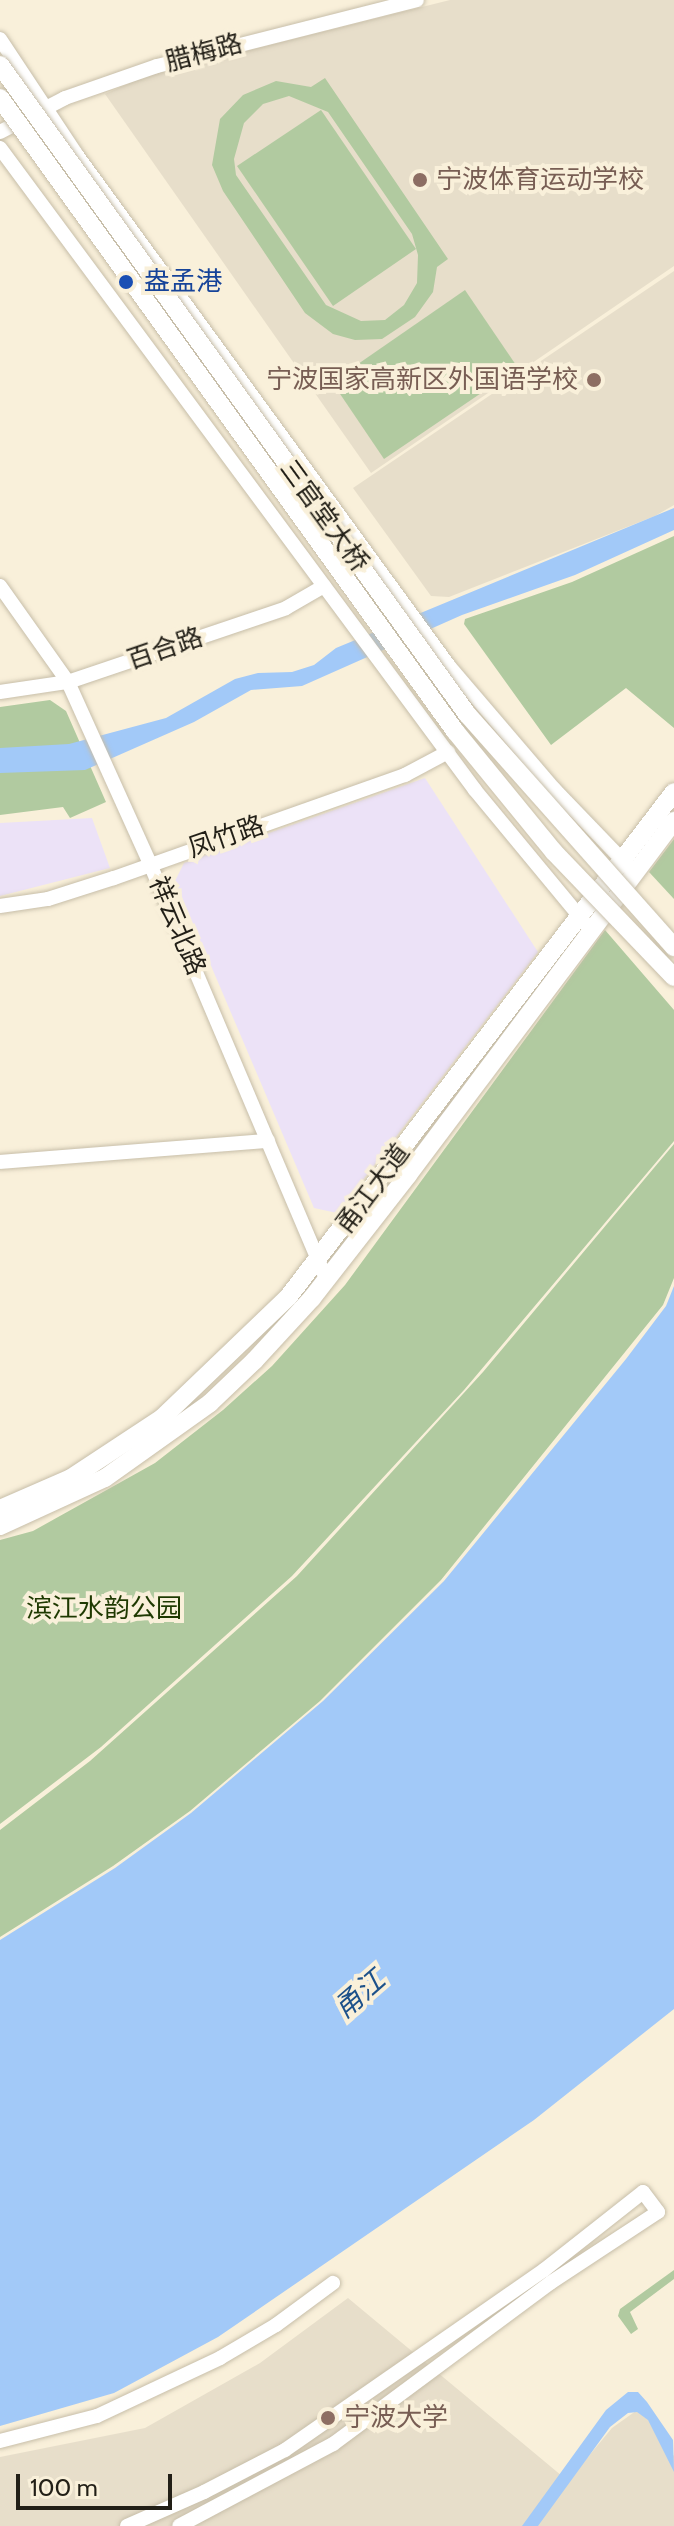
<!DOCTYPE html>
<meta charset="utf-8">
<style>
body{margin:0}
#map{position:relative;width:674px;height:2526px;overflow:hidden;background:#f9f0da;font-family:Cabin,"Noto Sans SC",sans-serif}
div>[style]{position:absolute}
.commercial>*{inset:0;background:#ece2f7}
.education>*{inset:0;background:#e7deca}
.green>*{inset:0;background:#b1caa0}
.water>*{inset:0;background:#a2c9f8}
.roads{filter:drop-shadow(0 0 2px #c7bea9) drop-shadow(0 0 2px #c7bea9)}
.minor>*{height:14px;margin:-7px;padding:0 7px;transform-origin:7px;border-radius:7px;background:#fff}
.major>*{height:18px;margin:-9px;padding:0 9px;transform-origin:9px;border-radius:9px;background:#fff}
.bridges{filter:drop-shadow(0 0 2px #c7bea9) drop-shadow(0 0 2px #c7bea9)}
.major-bridge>*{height:18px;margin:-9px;padding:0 9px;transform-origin:9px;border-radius:9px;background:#fff}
.dots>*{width:22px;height:22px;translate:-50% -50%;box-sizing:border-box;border:4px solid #f9f0da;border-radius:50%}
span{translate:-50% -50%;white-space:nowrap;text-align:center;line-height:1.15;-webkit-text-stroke:8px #f9f0da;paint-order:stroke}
.street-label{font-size:26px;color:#221f17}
.education-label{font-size:26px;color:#785e54}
.left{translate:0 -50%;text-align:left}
.right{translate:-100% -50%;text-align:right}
.transit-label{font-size:26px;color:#164399}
.park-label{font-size:26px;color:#1e3901}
.water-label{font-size:28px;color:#1d518a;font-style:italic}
.scale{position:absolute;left:16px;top:2474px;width:156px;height:36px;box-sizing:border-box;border:4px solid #221f17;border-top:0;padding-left:10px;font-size:24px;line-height:28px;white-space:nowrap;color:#221f17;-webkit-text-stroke:6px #f9f0da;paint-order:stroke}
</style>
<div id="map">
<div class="commercial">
<div style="clip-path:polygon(425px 778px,538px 952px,349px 1198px,337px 1213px,314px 1208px,175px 881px,184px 863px)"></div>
<div style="clip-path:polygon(92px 818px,110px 868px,0 896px,0 823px)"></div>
</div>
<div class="education">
<div style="clip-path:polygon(450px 0,674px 0,674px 266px,371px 473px,105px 94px,146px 76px)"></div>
<div style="clip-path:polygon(674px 271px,674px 505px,655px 516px,449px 597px,431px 596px,353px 488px)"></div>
<div style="clip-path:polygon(348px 2298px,568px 2481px,612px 2428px,640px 2408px,674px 2456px,674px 2526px,0 2526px,0 2457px,145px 2428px,260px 2363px)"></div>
</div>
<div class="green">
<div style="clip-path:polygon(evenodd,325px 78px,448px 259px,437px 267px,433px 292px,415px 317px,382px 339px,355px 340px,333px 334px,305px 313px,223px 191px,212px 165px,220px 119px,243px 95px,276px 81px,311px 87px,325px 78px,289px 96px,328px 112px,412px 234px,418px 255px,417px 283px,404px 305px,385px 320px,361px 321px,326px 305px,236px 175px,234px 159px,244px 123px,263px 104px,289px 96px)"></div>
<div style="clip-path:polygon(321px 110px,416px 249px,333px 306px,237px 166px)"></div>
<div style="clip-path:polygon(465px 290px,518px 368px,384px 459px,332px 382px)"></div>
<div style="clip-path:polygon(674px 536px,674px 728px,626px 688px,551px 745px,464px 624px,465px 619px,572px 582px)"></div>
<div style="clip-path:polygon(50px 700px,66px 711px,106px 802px,70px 818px,63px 807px,0 815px,0 707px)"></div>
<div style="clip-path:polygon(674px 839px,674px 899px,649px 872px)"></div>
<div style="clip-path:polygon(605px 930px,674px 1010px,674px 1141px,464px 1390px,292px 1576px,101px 1747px,0 1824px,0 1540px,33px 1531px,155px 1463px,223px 1410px,272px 1366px,345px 1285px)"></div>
<div style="clip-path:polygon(674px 1144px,674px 1278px,663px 1305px,441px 1580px,320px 1701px,190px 1811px,113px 1866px,0 1937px,0 1830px,90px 1761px,297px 1576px,483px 1372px)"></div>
<div style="clip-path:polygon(674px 2270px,674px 2279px,630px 2312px,638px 2329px,631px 2334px,618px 2316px,620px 2309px)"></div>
</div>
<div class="water">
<div style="clip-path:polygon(674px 508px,674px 530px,575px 575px,462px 615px,302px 686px,251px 690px,194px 722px,85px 770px,0 773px,0 748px,69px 744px,166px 718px,235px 679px,258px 673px,292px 672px,314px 665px,336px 648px)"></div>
<div style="clip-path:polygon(674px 1286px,674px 2009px,534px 2120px,218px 2337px,114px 2393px,0 2426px,0 1940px,115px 1868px,191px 1813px,323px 1701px,444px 1581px,626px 1359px,666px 1306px)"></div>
<div style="clip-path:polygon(628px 2392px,638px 2392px,647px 2402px,673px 2440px,674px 2472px,648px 2420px,637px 2412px,628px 2413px,610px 2427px,538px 2526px,522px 2526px,606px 2410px)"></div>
</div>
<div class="roads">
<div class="minor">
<div style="left:0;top:39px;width:138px;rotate:56.5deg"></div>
<div style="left:76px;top:154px;width:633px;rotate:53.93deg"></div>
<div style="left:449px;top:666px;width:162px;rotate:49.5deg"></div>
<div style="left:554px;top:789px;width:108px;rotate:46.1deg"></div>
<div style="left:0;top:132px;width:73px;rotate:-27.6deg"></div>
<div style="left:65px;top:98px;width:97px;rotate:-19.2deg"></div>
<div style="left:157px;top:66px;width:268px;rotate:-14.2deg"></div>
<div style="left:0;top:148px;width:799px;rotate:53.5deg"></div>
<div style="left:475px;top:790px;width:182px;rotate:50.4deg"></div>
<div style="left:0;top:586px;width:118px;rotate:54.7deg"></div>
<div style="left:68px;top:682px;width:200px;rotate:65.7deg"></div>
<div style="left:150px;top:864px;width:451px;rotate:67deg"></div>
<div style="left:0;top:692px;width:69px;rotate:-8.4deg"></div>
<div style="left:68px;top:682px;width:230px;rotate:-18.7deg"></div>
<div style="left:286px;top:608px;width:44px;rotate:-30.1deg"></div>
<div style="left:0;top:906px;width:49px;rotate:-8.3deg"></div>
<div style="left:48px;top:899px;width:69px;rotate:-17.7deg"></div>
<div style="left:114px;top:878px;width:309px;rotate:-19.5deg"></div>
<div style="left:405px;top:775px;width:49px;rotate:-28.1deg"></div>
<div style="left:0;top:1162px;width:269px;rotate:-4.5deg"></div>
<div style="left:0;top:2441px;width:100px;rotate:-14.5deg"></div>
<div style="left:97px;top:2416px;width:136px;rotate:-25.2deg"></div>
<div style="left:220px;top:2358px;width:65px;rotate:-30.5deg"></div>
<div style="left:276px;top:2325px;width:71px;rotate:-36.4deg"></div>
<div style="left:127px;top:2526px;width:84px;rotate:-23.8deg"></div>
<div style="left:204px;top:2492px;width:91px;rotate:-27.4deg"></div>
<div style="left:285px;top:2450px;width:315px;rotate:-34.8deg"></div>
<div style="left:544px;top:2270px;width:126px;rotate:-38.2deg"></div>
<div style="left:643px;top:2192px;width:25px;rotate:53deg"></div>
<div style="left:658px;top:2212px;width:129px;rotate:146.7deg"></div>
<div style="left:550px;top:2283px;width:270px;rotate:143.4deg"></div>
<div style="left:333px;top:2444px;width:174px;rotate:152deg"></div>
</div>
<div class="major">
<div style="left:0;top:1509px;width:77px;rotate:-23.6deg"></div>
<div style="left:71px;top:1478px;width:109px;rotate:-33.4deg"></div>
<div style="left:162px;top:1418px;width:176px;rotate:-43.8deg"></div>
<div style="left:289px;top:1296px;width:634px;rotate:-52.62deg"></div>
<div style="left:0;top:1526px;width:115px;rotate:-24.6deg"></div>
<div style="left:105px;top:1478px;width:129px;rotate:-35.5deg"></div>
<div style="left:210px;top:1403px;width:62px;rotate:-43.7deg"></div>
<div style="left:255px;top:1360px;width:84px;rotate:-47.4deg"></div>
<div style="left:312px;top:1298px;width:156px;rotate:-52deg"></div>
<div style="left:408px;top:1175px;width:443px;rotate:-53.1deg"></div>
</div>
</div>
<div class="bridges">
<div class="major-bridge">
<div style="left:0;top:65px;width:800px;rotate:54.26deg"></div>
<div style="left:467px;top:714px;width:312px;rotate:48.4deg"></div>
<div style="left:0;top:98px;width:780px;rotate:54.29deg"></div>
<div style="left:455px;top:731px;width:156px;rotate:50.7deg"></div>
<div style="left:554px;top:852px;width:173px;rotate:46.2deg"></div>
</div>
</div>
<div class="dots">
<div style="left:420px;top:180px;background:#8d6e63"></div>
<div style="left:126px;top:282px;background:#1a4fb4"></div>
<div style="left:594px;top:380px;background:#8d6e63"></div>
<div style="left:328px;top:2418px;background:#8d6e63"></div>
</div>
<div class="street-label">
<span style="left:204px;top:53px;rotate:-15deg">腊梅路</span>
<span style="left:324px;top:516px;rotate:54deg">三官堂大桥</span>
<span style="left:165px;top:649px;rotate:-19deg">百合路</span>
<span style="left:226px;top:837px;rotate:-19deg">凤竹路</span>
<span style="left:177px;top:926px;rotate:67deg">祥云北路</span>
<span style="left:373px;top:1189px;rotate:-53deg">甬江大道</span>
</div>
<div class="education-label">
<span class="left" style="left:436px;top:180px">宁波体育运动学校</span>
<span class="right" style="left:578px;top:380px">宁波国家高新区外国语学校</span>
<span class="left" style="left:344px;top:2418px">宁波大学</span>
</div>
<div class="transit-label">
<span class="left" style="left:144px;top:282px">盎孟港</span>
</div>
<div class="park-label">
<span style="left:104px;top:1609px">滨江水韵公园</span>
</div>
<div class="water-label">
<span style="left:359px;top:1994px;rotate:-41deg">甬江</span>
</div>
<div class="scale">100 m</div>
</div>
